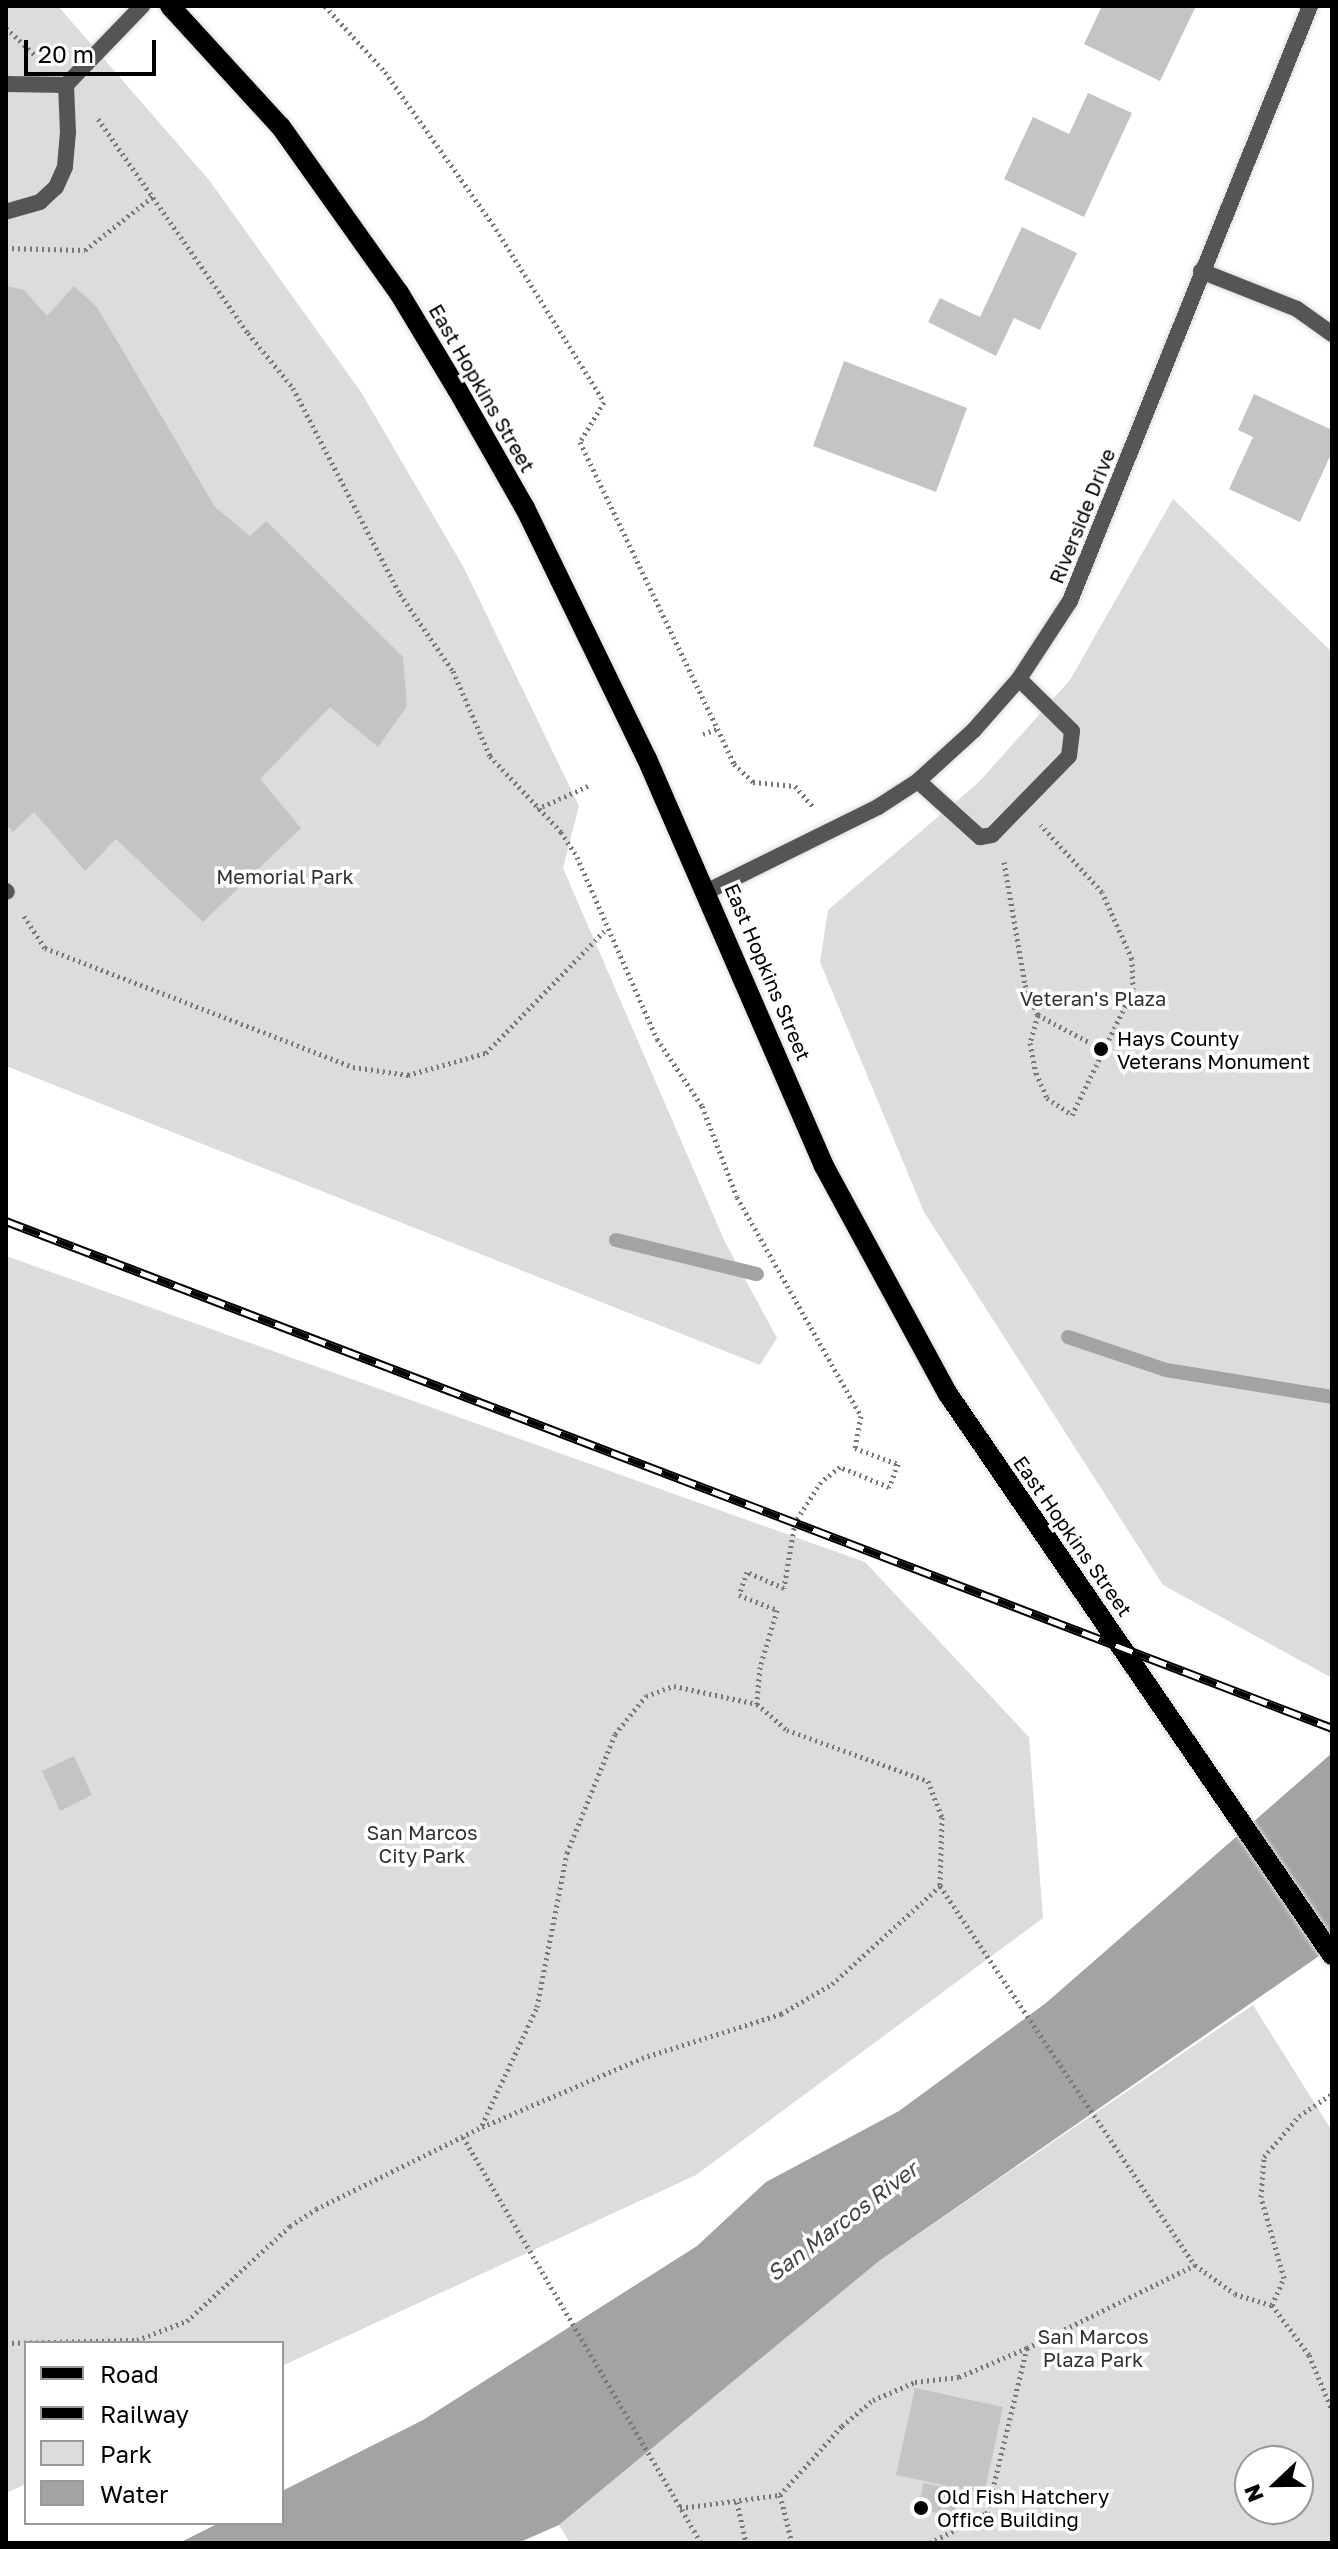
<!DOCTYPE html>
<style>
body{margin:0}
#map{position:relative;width:1338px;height:2549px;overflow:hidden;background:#fff;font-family:"Golos Text",sans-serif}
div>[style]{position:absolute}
.green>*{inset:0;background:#dcdcdc}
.water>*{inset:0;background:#a3a3a3}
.stream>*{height:14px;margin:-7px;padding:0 7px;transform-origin:7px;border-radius:7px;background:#a3a3a3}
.building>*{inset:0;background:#c4c4c4}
.path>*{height:5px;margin-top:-2.5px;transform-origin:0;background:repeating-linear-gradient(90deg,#777 0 2px,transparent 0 6px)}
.roads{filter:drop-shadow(0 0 2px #dbdbdb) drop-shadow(0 0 2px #dbdbdb)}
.service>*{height:16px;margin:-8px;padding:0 8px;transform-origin:8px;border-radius:8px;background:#555}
.minor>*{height:16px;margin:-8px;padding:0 8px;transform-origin:8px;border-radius:8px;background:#555}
.primary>*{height:20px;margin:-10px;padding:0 10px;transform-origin:10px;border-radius:10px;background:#000}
.rail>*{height:9px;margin-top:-4.5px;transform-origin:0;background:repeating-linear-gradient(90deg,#fff 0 18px,#000 0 36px);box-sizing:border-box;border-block:2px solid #000}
.dots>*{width:22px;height:22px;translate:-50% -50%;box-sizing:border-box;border:4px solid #fff;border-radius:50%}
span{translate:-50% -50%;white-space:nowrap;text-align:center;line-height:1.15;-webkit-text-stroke:7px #fff;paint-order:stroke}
.street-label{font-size:20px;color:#000}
.park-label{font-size:20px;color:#333}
.poi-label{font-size:20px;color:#000}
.left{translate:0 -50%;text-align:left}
.water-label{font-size:22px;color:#444;font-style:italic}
.frame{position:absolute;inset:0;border:8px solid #000;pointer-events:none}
.legend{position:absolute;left:24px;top:2341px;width:260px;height:184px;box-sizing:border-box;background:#fff;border:2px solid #999;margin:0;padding:10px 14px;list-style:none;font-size:24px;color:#000}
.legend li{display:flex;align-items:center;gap:16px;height:40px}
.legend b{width:40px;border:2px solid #999}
.north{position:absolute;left:1234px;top:2445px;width:80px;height:80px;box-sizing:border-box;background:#fff;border:2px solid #999;border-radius:50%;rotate:248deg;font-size:22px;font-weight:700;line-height:32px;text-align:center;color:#000}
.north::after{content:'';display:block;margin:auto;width:28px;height:36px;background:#000;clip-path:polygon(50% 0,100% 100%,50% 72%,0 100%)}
.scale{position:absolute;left:24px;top:40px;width:132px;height:36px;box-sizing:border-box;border:4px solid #000;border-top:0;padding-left:10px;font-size:24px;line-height:28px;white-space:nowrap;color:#000;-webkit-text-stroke:6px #fff;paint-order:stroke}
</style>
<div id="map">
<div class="green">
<div style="clip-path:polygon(6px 6px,58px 6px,209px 180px,361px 392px,464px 568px,579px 806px,563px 868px,725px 1242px,777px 1338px,760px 1365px,6px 1066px)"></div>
<div style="clip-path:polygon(1173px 499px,1332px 652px,1332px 1678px,1163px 1585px,924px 1212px,820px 962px,828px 910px,978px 783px,1070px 680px)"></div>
<div style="clip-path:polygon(6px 1256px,865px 1562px,1029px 1737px,1043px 1918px,696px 2175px,282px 2366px,282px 2343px,26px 2343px,26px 2484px,6px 2493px)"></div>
<div style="clip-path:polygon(evenodd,1253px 2005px,1332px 2131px,1332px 2543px,570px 2543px,559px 2525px,879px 2261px,1253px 2005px,1250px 2461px,1298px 2461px,1298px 2509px,1250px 2509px,1250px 2461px)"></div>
</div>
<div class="water">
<div style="clip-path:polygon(1332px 1753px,1332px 1947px,879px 2261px,559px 2525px,518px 2543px,179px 2543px,219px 2523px,282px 2523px,282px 2491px,423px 2420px,697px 2246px,766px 2182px,899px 2111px,1046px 2003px)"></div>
</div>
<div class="stream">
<div style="left:616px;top:1240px;width:145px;rotate:13.6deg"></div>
<div style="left:1068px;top:1337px;width:103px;rotate:18.6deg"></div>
<div style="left:1166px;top:1370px;width:168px;rotate:9.2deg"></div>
</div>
<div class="building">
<div style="clip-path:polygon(1102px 6px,1196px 6px,1160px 81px,1084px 44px)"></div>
<div style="clip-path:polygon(1088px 93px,1132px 113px,1084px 217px,1004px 179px,1033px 117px,1069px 134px)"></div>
<div style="clip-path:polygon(1022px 227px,1077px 253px,1040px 330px,1014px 318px,996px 356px,928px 322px,940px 298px,980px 317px)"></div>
<div style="clip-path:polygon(6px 286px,24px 290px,47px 316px,74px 286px,97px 307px,215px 507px,250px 536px,266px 521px,403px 657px,407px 706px,378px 747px,330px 707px,260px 779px,301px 828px,203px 922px,116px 839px,85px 871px,34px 812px,13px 832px,6px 825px)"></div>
<div style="clip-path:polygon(844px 361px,967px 408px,936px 492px,813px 446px)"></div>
<div style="clip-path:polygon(1254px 394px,1332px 430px,1332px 452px,1300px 522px,1229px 489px,1253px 437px,1238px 430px)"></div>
<div style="clip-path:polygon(74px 1756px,92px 1795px,60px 1811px,42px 1771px)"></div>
<div style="clip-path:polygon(915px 2388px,1003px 2407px,984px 2494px,896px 2475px)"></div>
<div style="clip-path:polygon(923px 2483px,959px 2490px,955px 2516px,919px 2510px)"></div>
</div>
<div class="path">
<div style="left:325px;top:6px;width:89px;rotate:47.7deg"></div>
<div style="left:385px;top:72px;width:192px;rotate:54.7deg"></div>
<div style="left:496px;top:229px;width:204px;rotate:58deg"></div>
<div style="left:604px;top:402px;width:47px;rotate:121deg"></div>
<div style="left:580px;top:442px;width:357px;rotate:64.4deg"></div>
<div style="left:734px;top:764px;width:26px;rotate:43deg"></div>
<div style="left:753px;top:782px;width:42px;rotate:5.4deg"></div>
<div style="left:795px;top:786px;width:29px;rotate:49deg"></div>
<div style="left:6px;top:28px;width:40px;rotate:43deg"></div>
<div style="left:98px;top:119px;width:261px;rotate:55deg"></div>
<div style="left:248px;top:333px;width:71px;rotate:50.7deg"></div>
<div style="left:293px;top:388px;width:232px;rotate:62.6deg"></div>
<div style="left:400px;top:594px;width:93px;rotate:55.5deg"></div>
<div style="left:453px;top:671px;width:93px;rotate:66.5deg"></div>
<div style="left:490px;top:756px;width:104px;rotate:46.9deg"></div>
<div style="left:561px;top:832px;width:30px;rotate:57deg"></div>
<div style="left:577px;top:857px;width:199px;rotate:66.3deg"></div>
<div style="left:657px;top:1039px;width:81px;rotate:56.1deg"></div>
<div style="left:702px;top:1106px;width:97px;rotate:69deg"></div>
<div style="left:737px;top:1197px;width:252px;rotate:60.5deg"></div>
<div style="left:861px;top:1416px;width:33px;rotate:101deg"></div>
<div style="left:855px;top:1448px;width:46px;rotate:20.4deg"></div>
<div style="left:898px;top:1464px;width:25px;rotate:111deg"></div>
<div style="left:889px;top:1487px;width:53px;rotate:-157.8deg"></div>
<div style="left:840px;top:1467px;width:24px;rotate:142deg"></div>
<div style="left:821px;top:1482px;width:48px;rotate:123deg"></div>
<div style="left:795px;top:1522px;width:67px;rotate:99.5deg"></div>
<div style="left:784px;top:1588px;width:40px;rotate:-156.6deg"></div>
<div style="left:747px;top:1572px;width:24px;rotate:109deg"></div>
<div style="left:739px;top:1595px;width:41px;rotate:21.5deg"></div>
<div style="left:777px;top:1610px;width:59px;rotate:106.6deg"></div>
<div style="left:760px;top:1667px;width:37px;rotate:95deg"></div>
<div style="left:757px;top:1704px;width:40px;rotate:41deg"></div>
<div style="left:787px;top:1730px;width:150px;rotate:19.9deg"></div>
<div style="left:928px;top:1781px;width:39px;rotate:69deg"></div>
<div style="left:942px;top:1817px;width:69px;rotate:91.7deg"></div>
<div style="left:940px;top:1886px;width:457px;rotate:56.1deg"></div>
<div style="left:1195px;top:2265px;width:49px;rotate:35.9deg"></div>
<div style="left:1235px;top:2294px;width:39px;rotate:17deg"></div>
<div style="left:1272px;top:2305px;width:62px;rotate:53.5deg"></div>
<div style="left:1309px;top:2355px;width:60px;rotate:67.3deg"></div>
<div style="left:6px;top:248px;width:79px;rotate:1.5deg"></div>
<div style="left:85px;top:250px;width:89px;rotate:-38.2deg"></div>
<div style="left:703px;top:734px;width:15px;rotate:-20deg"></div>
<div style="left:537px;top:809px;width:56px;rotate:-24.3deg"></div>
<div style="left:1004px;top:862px;width:125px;rotate:80.3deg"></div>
<div style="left:1025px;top:985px;width:33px;rotate:67deg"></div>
<div style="left:1038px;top:1015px;width:29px;rotate:106deg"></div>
<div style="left:1030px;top:1043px;width:31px;rotate:79deg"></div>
<div style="left:1036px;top:1073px;width:27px;rotate:66deg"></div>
<div style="left:1047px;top:1098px;width:30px;rotate:34deg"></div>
<div style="left:1072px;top:1115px;width:139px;rotate:-64deg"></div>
<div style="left:1133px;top:990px;width:31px;rotate:-92deg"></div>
<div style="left:1132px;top:959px;width:73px;rotate:-114.1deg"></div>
<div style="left:1102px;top:892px;width:91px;rotate:-132.3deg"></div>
<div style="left:24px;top:916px;width:38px;rotate:57deg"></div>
<div style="left:45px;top:948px;width:330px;rotate:21.1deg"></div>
<div style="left:353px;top:1067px;width:56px;rotate:8.3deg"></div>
<div style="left:408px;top:1075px;width:81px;rotate:-15.8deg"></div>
<div style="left:486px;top:1053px;width:174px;rotate:-45.9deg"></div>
<div style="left:1038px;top:1015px;width:70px;rotate:28deg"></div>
<div style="left:482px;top:2125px;width:130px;rotate:-65deg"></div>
<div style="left:537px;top:2007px;width:157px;rotate:-79deg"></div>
<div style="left:567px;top:1853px;width:128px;rotate:-68deg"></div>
<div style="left:615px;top:1734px;width:49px;rotate:-50.8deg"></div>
<div style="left:646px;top:1696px;width:30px;rotate:-20deg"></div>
<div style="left:674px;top:1686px;width:85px;rotate:12.2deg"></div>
<div style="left:463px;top:2137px;width:471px;rotate:59.6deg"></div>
<div style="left:1272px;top:2305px;width:30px;rotate:-66deg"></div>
<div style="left:1284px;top:2278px;width:84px;rotate:-105.9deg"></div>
<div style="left:1261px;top:2197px;width:40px;rotate:-85.7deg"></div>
<div style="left:1264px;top:2157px;width:54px;rotate:-49.5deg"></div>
<div style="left:1299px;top:2116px;width:40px;rotate:-34deg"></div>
<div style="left:6px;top:2343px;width:131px;rotate:-1.3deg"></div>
<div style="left:137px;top:2340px;width:53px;rotate:-20.8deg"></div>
<div style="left:187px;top:2321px;width:140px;rotate:-42.7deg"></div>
<div style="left:290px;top:2226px;width:31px;rotate:-33deg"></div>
<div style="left:316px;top:2209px;width:185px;rotate:-26.3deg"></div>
<div style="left:482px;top:2127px;width:174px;rotate:-23.3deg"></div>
<div style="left:642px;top:2058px;width:146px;rotate:-17.6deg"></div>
<div style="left:781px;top:2014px;width:59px;rotate:-30.5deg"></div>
<div style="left:832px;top:1984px;width:146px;rotate:-42.2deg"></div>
<div style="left:780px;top:2495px;width:49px;rotate:76deg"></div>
<div style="left:737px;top:2502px;width:42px;rotate:77.6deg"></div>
<div style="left:680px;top:2508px;width:101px;rotate:-7.4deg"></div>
<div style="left:780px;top:2495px;width:93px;rotate:-48.1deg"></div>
<div style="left:842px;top:2426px;width:40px;rotate:-40deg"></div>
<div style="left:873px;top:2400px;width:46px;rotate:-23.2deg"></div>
<div style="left:915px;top:2382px;width:44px;rotate:-6.5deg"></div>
<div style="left:959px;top:2377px;width:74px;rotate:-23.1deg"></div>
<div style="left:930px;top:2543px;width:64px;rotate:-27.8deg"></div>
<div style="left:987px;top:2513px;width:170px;rotate:-76.4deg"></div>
<div style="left:1027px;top:2348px;width:187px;rotate:-26.3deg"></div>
</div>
<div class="roads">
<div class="service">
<div style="left:6px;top:84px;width:60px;rotate:1deg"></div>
<div style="left:66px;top:85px;width:47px;rotate:87.6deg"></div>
<div style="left:68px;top:132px;width:35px;rotate:95deg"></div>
<div style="left:65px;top:167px;width:22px;rotate:114deg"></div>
<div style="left:56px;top:187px;width:22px;rotate:137deg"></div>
<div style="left:40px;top:202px;width:35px;rotate:164deg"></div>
<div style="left:66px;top:85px;width:110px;rotate:-46.1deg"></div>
<div style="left:918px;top:781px;width:84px;rotate:42.1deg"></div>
<div style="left:980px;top:837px;width:12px;rotate:-9deg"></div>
<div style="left:992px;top:835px;width:110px;rotate:-45.7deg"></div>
<div style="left:1069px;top:756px;width:25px;rotate:-83deg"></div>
<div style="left:1072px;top:731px;width:74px;rotate:-135.5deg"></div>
<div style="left:6px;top:891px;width:1px;rotate:45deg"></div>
</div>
<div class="minor">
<div style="left:1201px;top:271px;width:103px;rotate:21.6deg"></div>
<div style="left:1297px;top:309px;width:43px;rotate:35.5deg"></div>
<div style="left:708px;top:891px;width:190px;rotate:-26.3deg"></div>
<div style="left:878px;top:807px;width:48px;rotate:-33deg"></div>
<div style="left:918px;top:781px;width:76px;rotate:-42.3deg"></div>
<div style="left:974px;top:730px;width:68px;rotate:-48.6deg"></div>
<div style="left:1019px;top:679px;width:93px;rotate:-56.8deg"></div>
<div style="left:1070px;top:601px;width:642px;rotate:-68.03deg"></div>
</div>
<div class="primary">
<div style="left:170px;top:6px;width:164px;rotate:47.5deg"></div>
<div style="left:281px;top:127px;width:204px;rotate:54.6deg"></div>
<div style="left:399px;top:293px;width:112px;rotate:58.9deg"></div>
<div style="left:457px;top:389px;width:137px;rotate:60.3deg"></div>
<div style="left:525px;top:508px;width:279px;rotate:64.1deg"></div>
<div style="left:647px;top:759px;width:444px;rotate:66.5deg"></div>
<div style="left:824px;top:1166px;width:260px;rotate:61.5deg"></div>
<div style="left:948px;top:1394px;width:680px;rotate:55.61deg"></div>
</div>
</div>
<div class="rail">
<div style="left:6px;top:1221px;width:1420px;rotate:20.92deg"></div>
</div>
<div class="dots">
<div style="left:1101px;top:1049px;background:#000"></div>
<div style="left:921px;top:2508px;background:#000"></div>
</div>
<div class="street-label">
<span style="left:482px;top:388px;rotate:60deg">East Hopkins Street</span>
<span style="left:1082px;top:516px;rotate:-68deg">Riverside Drive</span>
<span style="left:768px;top:972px;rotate:67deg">East Hopkins Street</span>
<span style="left:1073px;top:1536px;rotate:55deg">East Hopkins Street</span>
</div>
<div class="park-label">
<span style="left:285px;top:876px">Memorial Park</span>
<span style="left:1093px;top:998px">Veteran's Plaza</span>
<span style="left:422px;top:1844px">San Marcos<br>City Park</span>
<span style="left:1093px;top:2348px">San Marcos<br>Plaza Park</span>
</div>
<div class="poi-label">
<span class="left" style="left:1117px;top:1050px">Hays County<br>Veterans Monument</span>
<span class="left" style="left:937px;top:2508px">Old Fish Hatchery<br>Office Building</span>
</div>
<div class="water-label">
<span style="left:842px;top:2221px;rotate:-37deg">San Marcos River</span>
</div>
<div class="frame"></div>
<ul class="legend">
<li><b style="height:10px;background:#000"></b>Road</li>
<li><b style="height:10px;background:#000"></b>Railway</li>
<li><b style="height:22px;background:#dcdcdc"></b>Park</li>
<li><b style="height:22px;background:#a3a3a3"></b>Water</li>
</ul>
<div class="north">N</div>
<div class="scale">20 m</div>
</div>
